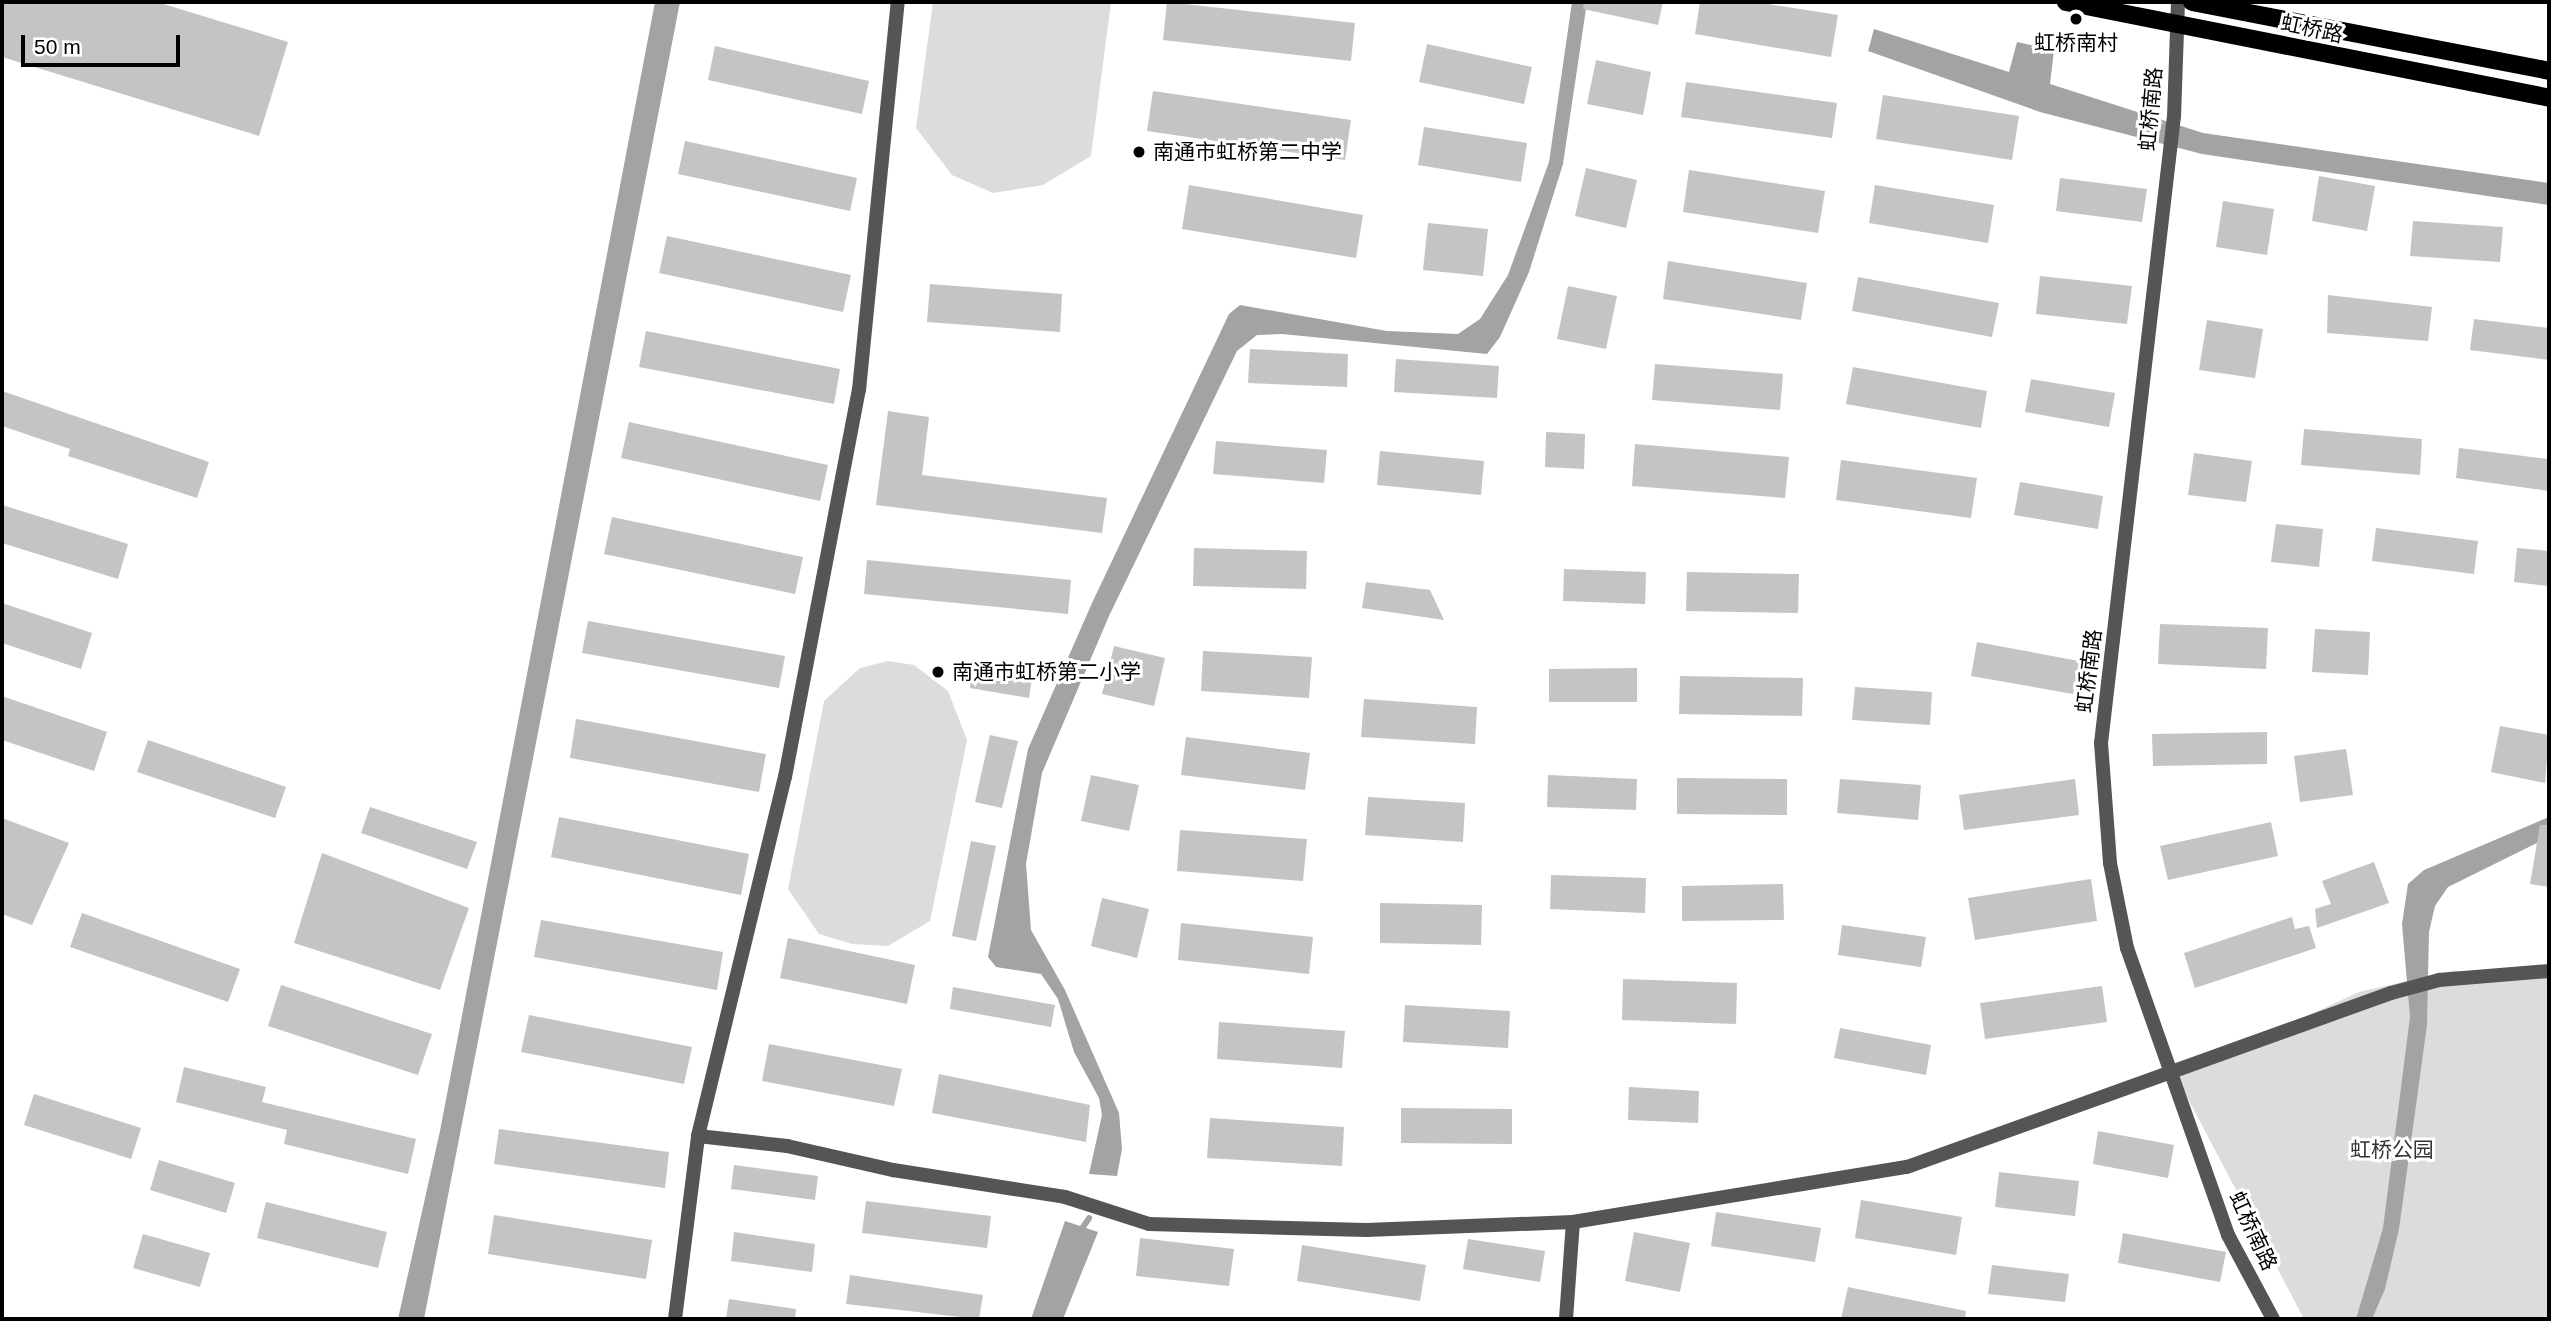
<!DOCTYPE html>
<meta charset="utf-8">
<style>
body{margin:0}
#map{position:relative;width:2551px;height:1321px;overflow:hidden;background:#fff;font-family:Arial,"Noto Sans SC",sans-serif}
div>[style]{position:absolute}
.green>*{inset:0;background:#dcdcdc}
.water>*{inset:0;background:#a3a3a3}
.stream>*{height:6px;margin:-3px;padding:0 3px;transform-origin:3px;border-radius:3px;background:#a3a3a3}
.building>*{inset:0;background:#c4c4c4}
.minor>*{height:14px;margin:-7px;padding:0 7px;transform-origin:7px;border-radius:7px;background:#555}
.tertiary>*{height:14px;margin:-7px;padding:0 7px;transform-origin:7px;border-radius:7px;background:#555}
.primary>*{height:18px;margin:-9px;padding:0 9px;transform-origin:9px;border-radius:9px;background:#000}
.dots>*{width:19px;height:19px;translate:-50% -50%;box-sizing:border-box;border:4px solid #fff;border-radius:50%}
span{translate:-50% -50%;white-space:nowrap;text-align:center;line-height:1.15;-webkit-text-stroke:6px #fff;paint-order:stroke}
.street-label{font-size:21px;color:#000}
.poi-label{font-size:21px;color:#000}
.left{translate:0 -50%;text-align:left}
.park-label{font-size:21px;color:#333}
.frame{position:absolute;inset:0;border:4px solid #000;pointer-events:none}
.scale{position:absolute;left:21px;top:35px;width:159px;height:32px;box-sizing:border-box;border:4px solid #000;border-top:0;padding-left:9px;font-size:21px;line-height:24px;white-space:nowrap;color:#000;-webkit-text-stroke:5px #fff;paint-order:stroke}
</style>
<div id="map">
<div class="green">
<div style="clip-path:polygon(933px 2px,1111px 2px,1091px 156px,1043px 185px,993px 193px,952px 175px,916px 128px)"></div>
<div style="clip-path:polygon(888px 661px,914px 665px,948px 691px,967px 740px,930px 921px,888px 946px,852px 944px,819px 934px,788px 889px,824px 701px,860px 668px)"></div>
<div style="clip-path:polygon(2451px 971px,2549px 973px,2549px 1319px,2304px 1319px,2176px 1076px,2359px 992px)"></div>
</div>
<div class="water">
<div style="clip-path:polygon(655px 2px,680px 2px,424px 1319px,398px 1319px,440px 1131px)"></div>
<div style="clip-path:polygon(1572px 2px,1587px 2px,1563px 164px,1529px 272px,1500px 337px,1487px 354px,1282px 334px,1257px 335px,1237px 351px,1109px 616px,1042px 773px,1026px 864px,1031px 930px,1065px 990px,1119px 1113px,1122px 1149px,1117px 1176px,1089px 1174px,1102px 1115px,1099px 1098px,1074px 1052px,1058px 999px,1041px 974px,996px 967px,988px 957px,1028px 749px,1092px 603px,1229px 314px,1240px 305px,1387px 331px,1458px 334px,1480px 319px,1508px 275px,1549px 162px)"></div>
<div style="clip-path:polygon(1874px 29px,2009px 72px,2017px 42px,2054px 50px,2050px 84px,2203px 133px,2549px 183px,2549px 205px,2202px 154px,2040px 112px,1868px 51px)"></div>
<div style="clip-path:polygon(2549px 817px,2549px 837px,2448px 887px,2435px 906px,2429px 932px,2427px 1025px,2399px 1229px,2385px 1289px,2372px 1319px,2356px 1319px,2383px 1228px,2410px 1017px,2402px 924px,2408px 884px,2424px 870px)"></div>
<div style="clip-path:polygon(1065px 1221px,1098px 1232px,1063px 1319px,1031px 1319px)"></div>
</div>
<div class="stream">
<div style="left:1079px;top:1233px;width:18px;rotate:-56deg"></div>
</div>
<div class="building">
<div style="clip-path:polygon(2px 2px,157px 2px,288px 42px,259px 136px,2px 57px)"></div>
<div style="clip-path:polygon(1167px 2px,1355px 23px,1351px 61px,1163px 40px)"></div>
<div style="clip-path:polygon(1584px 2px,1663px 2px,1658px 25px,1583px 9px)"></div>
<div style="clip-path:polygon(1700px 2px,1755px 2px,1838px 15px,1831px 57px,1695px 34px)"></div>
<div style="clip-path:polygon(1427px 44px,1532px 67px,1524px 104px,1419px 82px)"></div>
<div style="clip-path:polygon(715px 46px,869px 81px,862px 114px,708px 80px)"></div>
<div style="clip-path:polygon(1596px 60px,1651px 72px,1643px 115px,1587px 104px)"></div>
<div style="clip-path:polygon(1686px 82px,1837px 103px,1832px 138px,1681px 117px)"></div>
<div style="clip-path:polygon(1153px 91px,1351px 120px,1345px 160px,1147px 131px)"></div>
<div style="clip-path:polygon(1883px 95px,2019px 116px,2012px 160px,1876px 139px)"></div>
<div style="clip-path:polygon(1424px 127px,1527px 143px,1521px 182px,1418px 165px)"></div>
<div style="clip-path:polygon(685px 141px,857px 178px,850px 211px,678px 174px)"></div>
<div style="clip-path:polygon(1586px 168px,1637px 180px,1626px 228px,1575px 216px)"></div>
<div style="clip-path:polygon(1689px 170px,1825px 191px,1818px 233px,1683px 212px)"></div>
<div style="clip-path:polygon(2319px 176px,2375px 186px,2367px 231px,2312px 221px)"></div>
<div style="clip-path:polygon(2060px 178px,2147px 189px,2142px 222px,2056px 211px)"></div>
<div style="clip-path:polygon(1189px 185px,1363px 215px,1356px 258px,1182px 229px)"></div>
<div style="clip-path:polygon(1875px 185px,1994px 205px,1988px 243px,1869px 223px)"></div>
<div style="clip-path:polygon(2223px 201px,2274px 209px,2267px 255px,2216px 247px)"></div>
<div style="clip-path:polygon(2413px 221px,2503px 227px,2500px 262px,2410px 256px)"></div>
<div style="clip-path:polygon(1428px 223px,1488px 229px,1483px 276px,1423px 270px)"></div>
<div style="clip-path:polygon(667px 236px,851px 275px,843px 312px,659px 273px)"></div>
<div style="clip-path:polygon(1668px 261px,1807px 283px,1801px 320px,1663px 299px)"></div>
<div style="clip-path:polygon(2040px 276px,2132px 286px,2127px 324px,2036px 314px)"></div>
<div style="clip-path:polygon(1858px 277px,1999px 303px,1992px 337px,1852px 311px)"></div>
<div style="clip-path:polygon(930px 284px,1062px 294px,1060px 332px,927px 322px)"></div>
<div style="clip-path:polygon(1568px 286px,1617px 296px,1606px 349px,1557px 339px)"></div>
<div style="clip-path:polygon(2328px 295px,2432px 307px,2428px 341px,2327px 333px)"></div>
<div style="clip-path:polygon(2474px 319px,2549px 328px,2549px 360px,2470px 350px)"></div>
<div style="clip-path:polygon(2207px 320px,2263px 329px,2255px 378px,2199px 370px)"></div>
<div style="clip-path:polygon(646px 331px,840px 369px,834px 404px,639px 367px)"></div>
<div style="clip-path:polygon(1250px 349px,1348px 354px,1347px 387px,1248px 383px)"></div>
<div style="clip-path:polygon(1396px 359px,1499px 366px,1497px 398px,1394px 392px)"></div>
<div style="clip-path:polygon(1655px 364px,1783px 374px,1780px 410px,1652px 400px)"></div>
<div style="clip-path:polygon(1853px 367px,1987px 391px,1981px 428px,1846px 404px)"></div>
<div style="clip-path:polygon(2031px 379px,2115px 393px,2109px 427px,2025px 412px)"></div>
<div style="clip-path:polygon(2px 391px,209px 462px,197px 498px,68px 456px,70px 449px,2px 426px)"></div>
<div style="clip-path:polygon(888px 411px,929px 417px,922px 475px,1107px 498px,1102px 533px,876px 505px)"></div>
<div style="clip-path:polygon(629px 422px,828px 465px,820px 501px,621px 458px)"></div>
<div style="clip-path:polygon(2304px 429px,2422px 439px,2420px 475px,2301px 465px)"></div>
<div style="clip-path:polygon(1546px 432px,1585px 434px,1584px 469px,1545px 467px)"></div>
<div style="clip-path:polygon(1216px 441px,1327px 450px,1324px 483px,1213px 474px)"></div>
<div style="clip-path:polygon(1635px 444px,1789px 457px,1785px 498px,1632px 486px)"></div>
<div style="clip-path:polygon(2459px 448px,2549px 459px,2549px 491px,2456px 478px)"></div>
<div style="clip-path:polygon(1380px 451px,1484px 461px,1481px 495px,1377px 485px)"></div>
<div style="clip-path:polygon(2194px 453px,2252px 461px,2246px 502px,2188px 495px)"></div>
<div style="clip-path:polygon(1841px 460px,1977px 478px,1971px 518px,1836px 500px)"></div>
<div style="clip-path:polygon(2020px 482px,2103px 496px,2098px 529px,2014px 515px)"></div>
<div style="clip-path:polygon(2px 505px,128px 544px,118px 579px,2px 543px)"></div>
<div style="clip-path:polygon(612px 517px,803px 557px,795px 594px,604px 554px)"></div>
<div style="clip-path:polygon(2276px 524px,2323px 529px,2319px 567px,2271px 562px)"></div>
<div style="clip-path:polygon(2376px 528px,2478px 541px,2474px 574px,2372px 561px)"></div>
<div style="clip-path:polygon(1194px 548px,1307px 551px,1306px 589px,1193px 586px)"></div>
<div style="clip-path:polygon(2517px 548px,2549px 551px,2549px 586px,2514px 582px)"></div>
<div style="clip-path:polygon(867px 560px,1071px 580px,1068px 614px,864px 594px)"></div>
<div style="clip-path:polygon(1564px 569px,1646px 572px,1645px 604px,1563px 601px)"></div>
<div style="clip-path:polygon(1687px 572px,1799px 574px,1798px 613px,1686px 611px)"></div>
<div style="clip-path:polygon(1366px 582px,1430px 590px,1444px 620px,1362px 608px)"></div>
<div style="clip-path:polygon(2px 603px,92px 633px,81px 669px,2px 643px)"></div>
<div style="clip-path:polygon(588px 621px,785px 656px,779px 688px,582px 653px)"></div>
<div style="clip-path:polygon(2160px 624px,2268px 628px,2266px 669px,2158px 664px)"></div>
<div style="clip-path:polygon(2315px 629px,2370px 632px,2368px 675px,2312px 672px)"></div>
<div style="clip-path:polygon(1977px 642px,2079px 661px,2073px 694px,1971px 676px)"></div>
<div style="clip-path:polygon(1114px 646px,1165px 658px,1154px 706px,1102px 694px)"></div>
<div style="clip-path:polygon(1203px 651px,1312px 657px,1309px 698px,1201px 691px)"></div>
<div style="clip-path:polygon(971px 660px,1033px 671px,1029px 698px,970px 688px)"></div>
<div style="clip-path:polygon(1637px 668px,1637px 702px,1549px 702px,1549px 669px)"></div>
<div style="clip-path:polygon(1680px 676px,1803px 678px,1802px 716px,1679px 714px)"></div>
<div style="clip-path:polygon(1855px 687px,1932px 692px,1930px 725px,1852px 720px)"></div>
<div style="clip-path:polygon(2px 696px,107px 732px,94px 771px,2px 740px)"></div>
<div style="clip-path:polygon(1364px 699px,1477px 707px,1475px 744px,1361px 737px)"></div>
<div style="clip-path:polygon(576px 719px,766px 754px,759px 792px,570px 758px)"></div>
<div style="clip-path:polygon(2500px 726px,2549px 735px,2545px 783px,2491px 772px)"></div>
<div style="clip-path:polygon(2267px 732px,2267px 764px,2153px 766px,2152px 734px)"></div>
<div style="clip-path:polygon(990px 735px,1018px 741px,1002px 808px,975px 802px)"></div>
<div style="clip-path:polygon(1186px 737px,1310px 753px,1305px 790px,1181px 775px)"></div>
<div style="clip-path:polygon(148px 740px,286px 787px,275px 818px,137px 772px)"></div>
<div style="clip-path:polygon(2346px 749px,2353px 795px,2300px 802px,2294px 756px)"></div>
<div style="clip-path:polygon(1091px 775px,1139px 785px,1129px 831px,1081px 821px)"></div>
<div style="clip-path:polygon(1548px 775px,1637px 779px,1636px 810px,1547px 807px)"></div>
<div style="clip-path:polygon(1677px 778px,1787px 779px,1787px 815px,1677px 814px)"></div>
<div style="clip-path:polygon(1840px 779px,1921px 785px,1918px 820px,1837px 813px)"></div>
<div style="clip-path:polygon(2075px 779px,2079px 815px,1964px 830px,1959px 795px)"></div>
<div style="clip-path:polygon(1368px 797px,1465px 803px,1463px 842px,1365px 835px)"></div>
<div style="clip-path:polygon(370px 807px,477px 842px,467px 869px,361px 833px)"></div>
<div style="clip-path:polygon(559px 817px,749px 854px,741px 895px,551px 857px)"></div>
<div style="clip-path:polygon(2px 818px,69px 843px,32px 925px,2px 914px)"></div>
<div style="clip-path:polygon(2271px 822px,2278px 856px,2168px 880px,2160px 846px)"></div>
<div style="clip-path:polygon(2540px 825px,2549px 825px,2549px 887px,2530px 884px)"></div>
<div style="clip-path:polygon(1180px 830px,1307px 839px,1303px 881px,1177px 871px)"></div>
<div style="clip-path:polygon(971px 841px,996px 846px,976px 941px,952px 936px)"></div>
<div style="clip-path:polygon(322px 853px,469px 908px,440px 990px,294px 943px)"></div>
<div style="clip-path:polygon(2374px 862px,2389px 903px,2317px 928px,2315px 909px,2331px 904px,2322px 881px)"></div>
<div style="clip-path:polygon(1551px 875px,1646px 878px,1645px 913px,1550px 909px)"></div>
<div style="clip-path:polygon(2091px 879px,2097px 921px,1975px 940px,1968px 898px)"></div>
<div style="clip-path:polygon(1783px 884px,1784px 920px,1682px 921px,1682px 886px)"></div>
<div style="clip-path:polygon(1102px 898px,1149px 909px,1137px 958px,1091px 946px)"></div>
<div style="clip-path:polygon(1380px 903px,1482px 905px,1481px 945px,1380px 943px)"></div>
<div style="clip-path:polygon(82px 913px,240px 969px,228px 1002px,70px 947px)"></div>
<div style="clip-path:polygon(2292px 917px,2295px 929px,2309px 926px,2316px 948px,2195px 988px,2184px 953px)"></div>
<div style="clip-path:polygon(541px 920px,723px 952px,717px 990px,534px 957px)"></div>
<div style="clip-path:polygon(1181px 923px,1313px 937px,1309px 974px,1178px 960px)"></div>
<div style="clip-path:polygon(1842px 925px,1926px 937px,1921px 967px,1838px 955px)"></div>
<div style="clip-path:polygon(788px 938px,915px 965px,907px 1004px,780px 978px)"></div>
<div style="clip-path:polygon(1623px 979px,1737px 983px,1736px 1024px,1622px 1020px)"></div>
<div style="clip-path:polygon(281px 985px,432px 1034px,418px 1075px,268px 1026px)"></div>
<div style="clip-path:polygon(2102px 986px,2107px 1022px,1985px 1039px,1980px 1003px)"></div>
<div style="clip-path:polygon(953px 987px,1055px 1005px,1051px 1027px,950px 1009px)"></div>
<div style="clip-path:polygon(1405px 1005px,1510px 1011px,1508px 1048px,1403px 1042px)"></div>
<div style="clip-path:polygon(529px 1015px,692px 1047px,684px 1084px,521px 1052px)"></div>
<div style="clip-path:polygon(1219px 1022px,1345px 1031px,1342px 1068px,1217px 1059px)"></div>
<div style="clip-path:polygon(1840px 1028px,1931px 1045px,1926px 1075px,1834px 1058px)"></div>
<div style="clip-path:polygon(769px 1044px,902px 1069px,894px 1106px,762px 1081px)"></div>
<div style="clip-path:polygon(184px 1067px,266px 1087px,262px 1102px,416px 1139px,408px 1174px,284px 1144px,287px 1130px,176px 1102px)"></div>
<div style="clip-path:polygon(939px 1074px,1090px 1105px,1086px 1142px,932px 1113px)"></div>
<div style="clip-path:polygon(1629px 1087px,1699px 1091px,1698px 1123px,1628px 1120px)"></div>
<div style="clip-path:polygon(34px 1094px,141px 1128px,131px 1159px,24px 1125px)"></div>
<div style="clip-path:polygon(1401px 1108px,1512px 1109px,1512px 1144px,1401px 1143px)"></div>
<div style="clip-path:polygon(1210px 1118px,1344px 1127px,1342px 1166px,1207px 1158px)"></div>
<div style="clip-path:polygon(499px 1129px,669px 1152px,665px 1188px,494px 1164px)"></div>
<div style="clip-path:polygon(2098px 1131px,2174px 1145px,2168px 1178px,2093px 1164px)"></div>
<div style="clip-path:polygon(159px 1160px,235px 1183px,226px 1213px,150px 1190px)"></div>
<div style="clip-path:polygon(734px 1165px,818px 1176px,815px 1200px,731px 1189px)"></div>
<div style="clip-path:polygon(1999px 1172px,2079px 1181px,2075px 1216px,1995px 1207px)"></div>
<div style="clip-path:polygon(1861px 1200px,1962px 1217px,1956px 1255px,1855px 1238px)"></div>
<div style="clip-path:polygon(866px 1201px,991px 1216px,987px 1248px,862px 1233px)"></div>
<div style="clip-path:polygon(266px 1202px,387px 1232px,378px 1268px,257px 1238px)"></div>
<div style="clip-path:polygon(1716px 1212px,1821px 1228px,1815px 1262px,1711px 1246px)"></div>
<div style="clip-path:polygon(494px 1215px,652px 1240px,646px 1279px,488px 1254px)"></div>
<div style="clip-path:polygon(734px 1232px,815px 1244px,812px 1272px,731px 1261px)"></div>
<div style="clip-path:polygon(1634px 1232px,1690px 1243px,1680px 1292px,1625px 1281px)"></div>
<div style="clip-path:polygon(2123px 1233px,2226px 1252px,2220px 1282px,2118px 1263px)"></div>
<div style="clip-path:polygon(143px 1234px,210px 1253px,200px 1287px,133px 1268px)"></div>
<div style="clip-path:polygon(1140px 1238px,1234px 1249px,1229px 1286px,1136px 1276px)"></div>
<div style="clip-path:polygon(1468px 1239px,1545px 1251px,1540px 1282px,1463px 1269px)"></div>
<div style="clip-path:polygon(1302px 1245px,1426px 1265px,1420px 1301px,1297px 1281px)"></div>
<div style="clip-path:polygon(1992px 1265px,2069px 1274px,2065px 1302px,1988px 1294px)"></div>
<div style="clip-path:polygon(850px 1275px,983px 1295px,979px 1319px,846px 1304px)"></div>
<div style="clip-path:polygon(1848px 1287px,1966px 1311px,1965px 1319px,1841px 1319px)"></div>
<div style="clip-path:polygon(729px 1299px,796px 1309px,795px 1319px,726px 1319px)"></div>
</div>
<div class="minor">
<div style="left:698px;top:1136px;width:90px;rotate:6.4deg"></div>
<div style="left:787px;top:1146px;width:109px;rotate:12.8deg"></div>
<div style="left:893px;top:1170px;width:174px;rotate:8.9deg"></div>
<div style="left:1065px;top:1197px;width:88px;rotate:17.8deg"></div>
<div style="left:1149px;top:1224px;width:217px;rotate:1.6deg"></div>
<div style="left:1366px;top:1230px;width:207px;rotate:-2.2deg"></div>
<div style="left:1573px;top:1222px;width:338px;rotate:-9.4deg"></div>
<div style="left:1907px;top:1167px;width:514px;rotate:-19.77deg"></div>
<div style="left:2391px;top:993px;width:50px;rotate:-15.2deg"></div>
<div style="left:2439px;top:980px;width:110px;rotate:-4.7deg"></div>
<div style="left:675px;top:1319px;width:184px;rotate:-82.8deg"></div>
<div style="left:698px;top:1136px;width:369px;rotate:-76.4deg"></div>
<div style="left:785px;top:777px;width:394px;rotate:-79.2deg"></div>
<div style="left:859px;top:390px;width:390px;rotate:-84.3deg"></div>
<div style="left:1566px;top:1319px;width:97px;rotate:-85.9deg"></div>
</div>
<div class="tertiary">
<div style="left:2178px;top:2px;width:114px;rotate:92deg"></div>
<div style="left:2174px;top:116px;width:631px;rotate:96.64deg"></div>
<div style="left:2101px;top:743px;width:120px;rotate:85.7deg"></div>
<div style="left:2110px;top:863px;width:87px;rotate:78.7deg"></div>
<div style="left:2127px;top:948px;width:304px;rotate:70.6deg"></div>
<div style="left:2228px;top:1235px;width:95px;rotate:61.8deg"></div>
</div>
<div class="primary">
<div style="left:2066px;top:2px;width:492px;rotate:11.2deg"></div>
<div style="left:2192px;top:2px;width:364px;rotate:10.9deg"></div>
</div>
<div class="dots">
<div style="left:2076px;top:19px;background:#000"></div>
<div style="left:1139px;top:152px;background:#000"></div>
<div style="left:938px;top:672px;background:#000"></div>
</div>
<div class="street-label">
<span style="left:2312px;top:29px;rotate:12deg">虹桥路</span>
<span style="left:2151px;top:109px;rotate:-85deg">虹桥南路</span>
<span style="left:2089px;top:671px;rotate:-83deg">虹桥南路</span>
<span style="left:2253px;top:1231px;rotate:65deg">虹桥南路</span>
</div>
<div class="poi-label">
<span style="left:2076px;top:43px">虹桥南村</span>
<span class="left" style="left:1153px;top:152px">南通市虹桥第二中学</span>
<span class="left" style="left:952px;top:672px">南通市虹桥第二小学</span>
</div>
<div class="park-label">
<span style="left:2392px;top:1150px">虹桥公园</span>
</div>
<div class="frame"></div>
<div class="scale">50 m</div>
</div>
